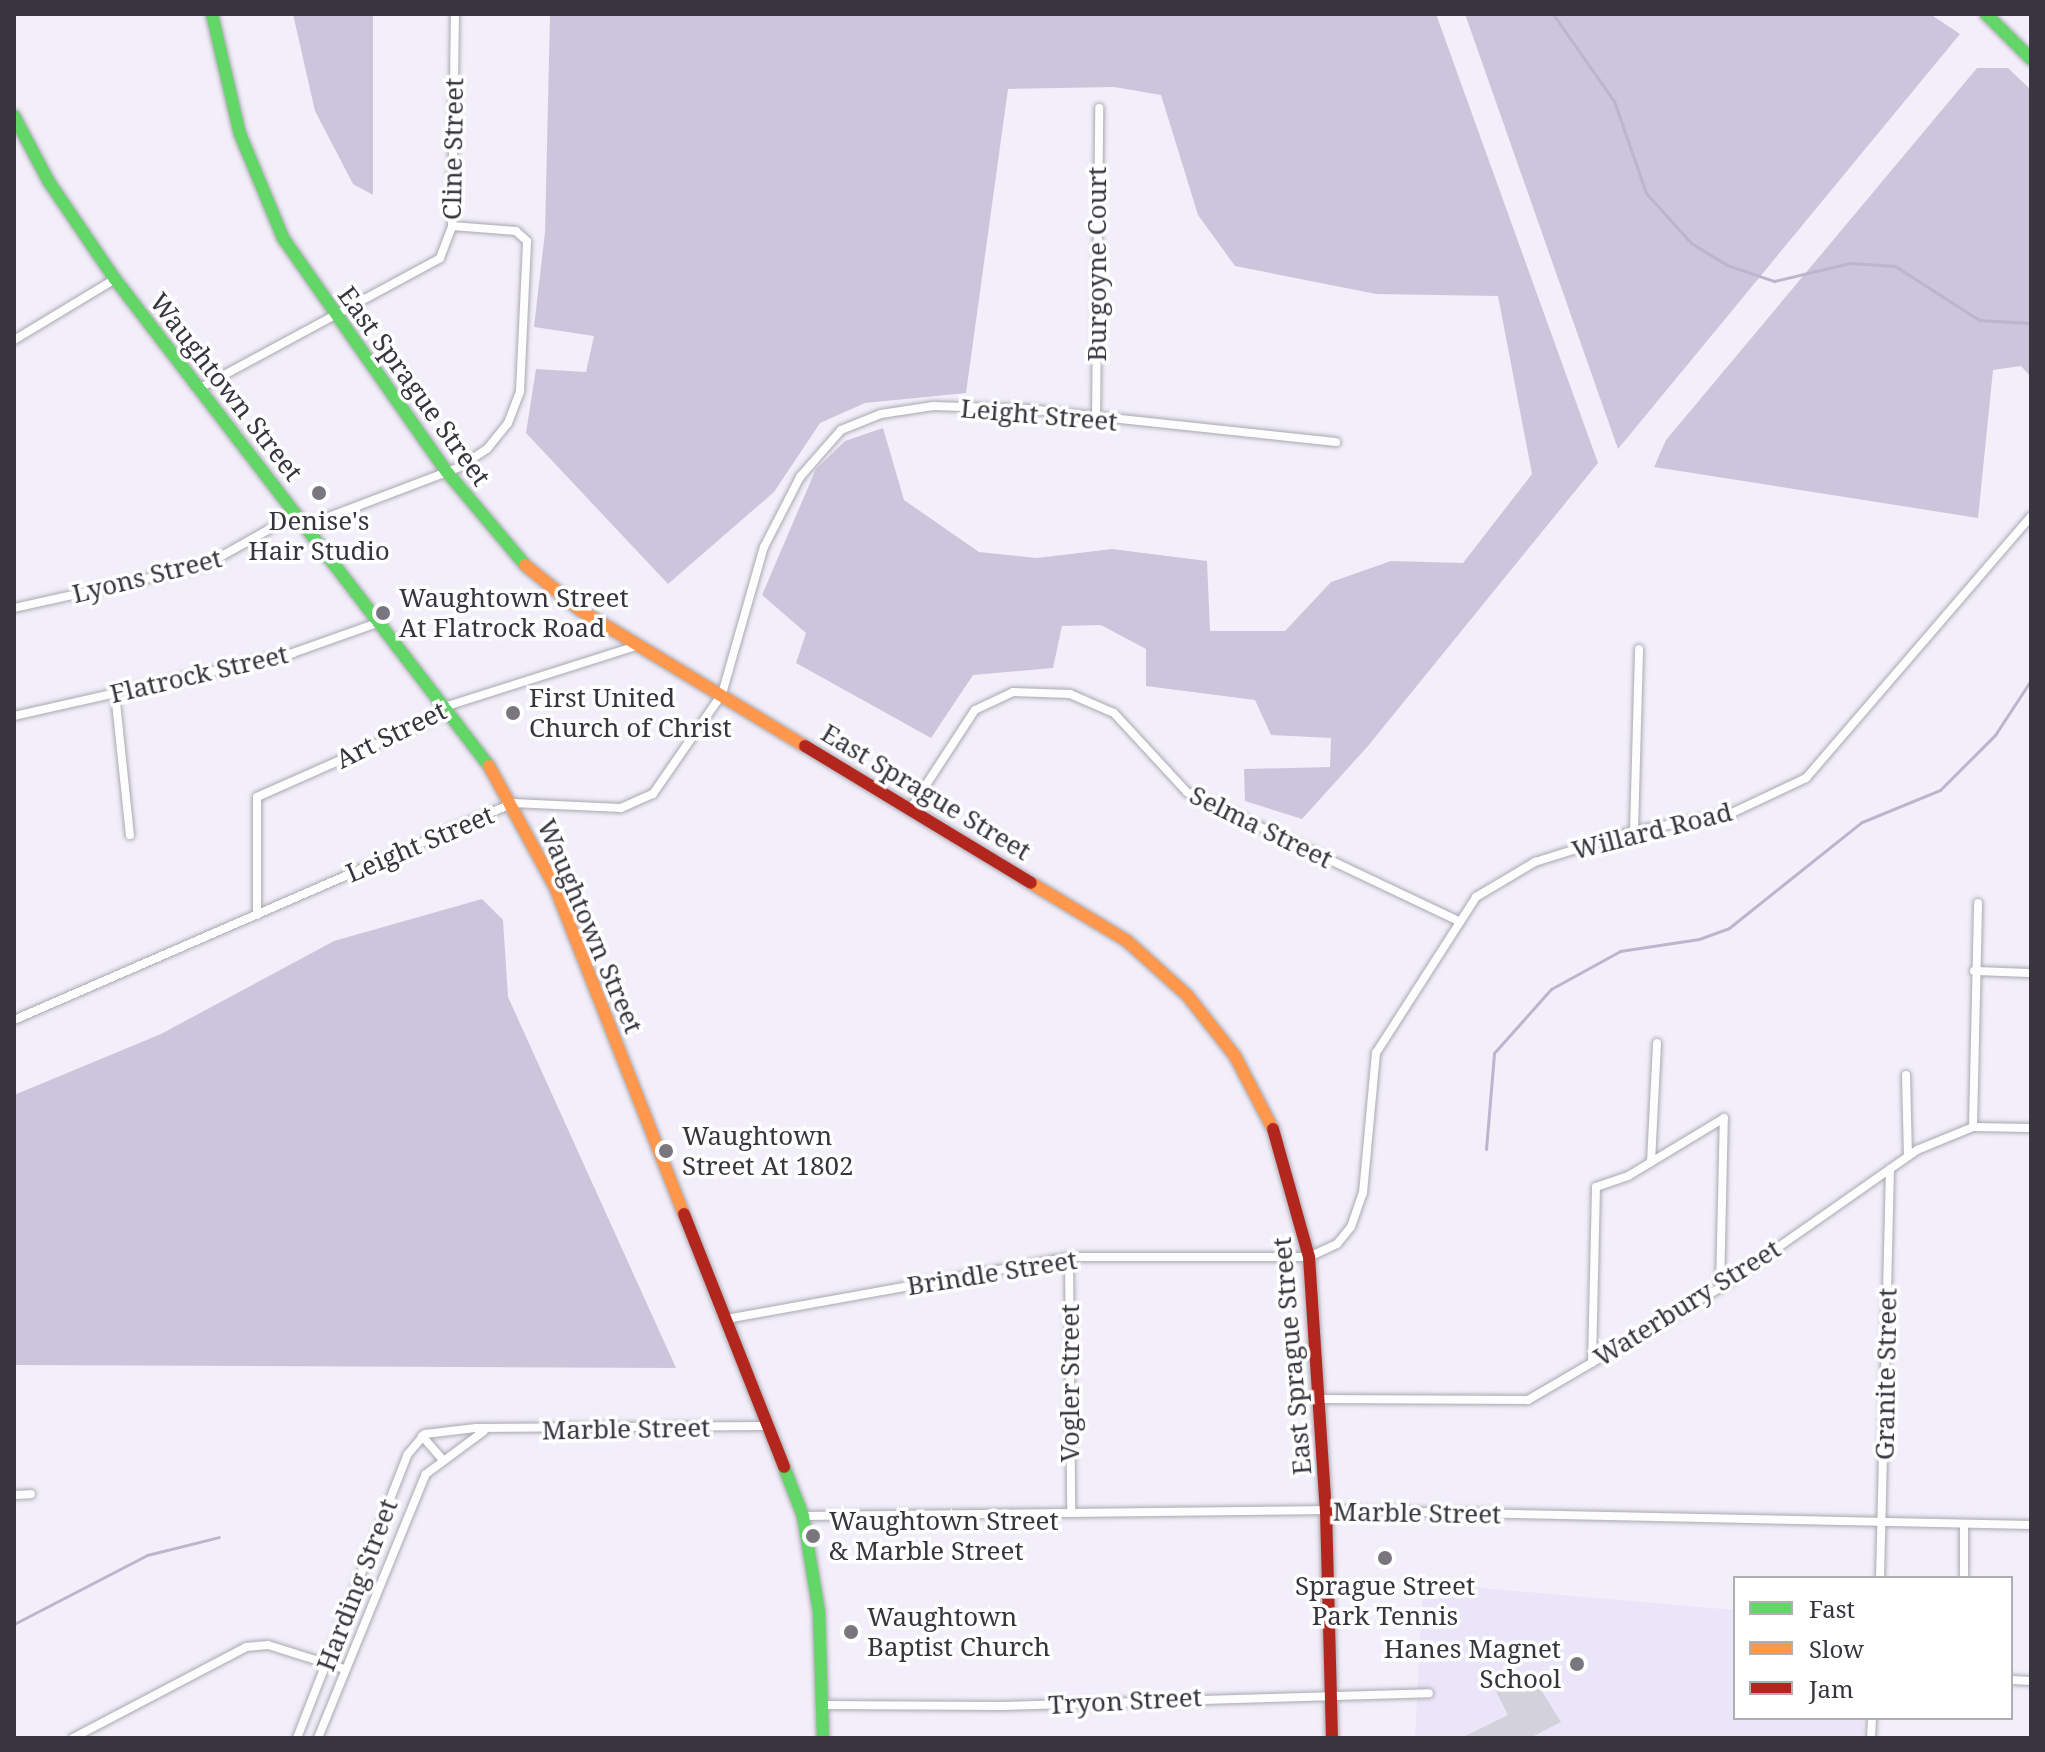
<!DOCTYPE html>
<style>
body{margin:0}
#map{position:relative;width:2045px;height:1752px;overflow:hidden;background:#f2effa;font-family:"Noto Serif",serif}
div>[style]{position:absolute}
.built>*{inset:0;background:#ebe5f9}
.forest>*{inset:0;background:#ccc6dc}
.stream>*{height:3px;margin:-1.5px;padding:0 1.5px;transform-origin:1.5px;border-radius:1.5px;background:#bcb5ce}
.building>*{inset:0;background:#d3d1da}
.roads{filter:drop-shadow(0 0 2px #aaa8b0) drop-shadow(0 0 2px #aaa8b0)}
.street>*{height:8px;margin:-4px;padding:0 4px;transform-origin:4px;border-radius:4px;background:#fdfdfe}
.fast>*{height:12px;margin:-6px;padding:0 6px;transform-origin:6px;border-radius:6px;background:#63d668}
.slow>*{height:12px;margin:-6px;padding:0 6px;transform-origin:6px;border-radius:6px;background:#ff974d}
.jam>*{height:12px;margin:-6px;padding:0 6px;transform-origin:6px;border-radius:6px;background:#b3261e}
.dots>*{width:22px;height:22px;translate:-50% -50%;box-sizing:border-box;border:4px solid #fff;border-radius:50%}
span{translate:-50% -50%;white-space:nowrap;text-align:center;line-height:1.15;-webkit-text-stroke:7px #fff;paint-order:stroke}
.street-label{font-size:26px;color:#38353e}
.poi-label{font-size:26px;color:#38353e}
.left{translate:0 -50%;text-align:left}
.right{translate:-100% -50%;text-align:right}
.frame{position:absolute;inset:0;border:16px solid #38353e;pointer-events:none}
.legend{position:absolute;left:1733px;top:1576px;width:280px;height:144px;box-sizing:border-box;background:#fff;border:2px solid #afaeb2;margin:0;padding:10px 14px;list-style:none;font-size:24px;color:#38353e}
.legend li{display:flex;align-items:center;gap:16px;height:40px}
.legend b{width:40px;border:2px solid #afaeb2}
</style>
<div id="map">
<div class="built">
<div style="clip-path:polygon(1423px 1583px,1735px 1610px,1735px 1718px,1863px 1718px,1864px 1738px,1415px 1738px)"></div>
</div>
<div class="forest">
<div style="clip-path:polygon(293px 14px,373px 14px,373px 195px,353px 184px,315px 111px)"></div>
<div style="clip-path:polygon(550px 14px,1436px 14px,1598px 463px,1368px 746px,1302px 819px,1245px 801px,1244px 769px,1330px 767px,1331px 738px,1271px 735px,1255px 700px,1146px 686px,1146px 649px,1101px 625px,1062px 626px,1053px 668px,973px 675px,931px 738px,796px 663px,806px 633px,762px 595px,816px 469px,845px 441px,883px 428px,904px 500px,979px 552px,1037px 558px,1112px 549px,1207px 561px,1210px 631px,1285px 631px,1331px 582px,1391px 561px,1463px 563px,1532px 474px,1498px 296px,1376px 294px,1235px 266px,1198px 215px,1161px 95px,1114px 87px,1008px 89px,966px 393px,865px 403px,820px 423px,774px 492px,668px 584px,526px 433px,536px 369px,586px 372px,594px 336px,534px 327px,545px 232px)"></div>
<div style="clip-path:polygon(1465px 14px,1930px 14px,1960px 34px,1618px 449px)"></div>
<div style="clip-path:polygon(1977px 68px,2008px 68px,2031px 90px,2031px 377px,2021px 366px,1993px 370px,1978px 518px,1654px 467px,1666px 440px)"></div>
<div style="clip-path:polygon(482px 899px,503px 920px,508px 997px,676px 1368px,14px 1365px,14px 1095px,161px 1034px,334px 941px)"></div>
</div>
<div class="stream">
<div style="left:1553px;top:14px;width:106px;rotate:55deg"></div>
<div style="left:1614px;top:101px;width:97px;rotate:70.8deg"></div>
<div style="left:1646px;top:193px;width:67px;rotate:48deg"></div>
<div style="left:1691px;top:243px;width:42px;rotate:31.4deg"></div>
<div style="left:1727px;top:265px;width:50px;rotate:18.8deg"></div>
<div style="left:1774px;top:281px;width:78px;rotate:-13.3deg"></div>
<div style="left:1850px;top:263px;width:45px;rotate:3.8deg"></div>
<div style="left:1895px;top:266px;width:100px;rotate:32.7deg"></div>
<div style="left:1979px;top:320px;width:52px;rotate:3.3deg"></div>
<div style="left:1486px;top:1149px;width:96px;rotate:-85.2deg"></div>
<div style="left:1494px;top:1053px;width:86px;rotate:-48.3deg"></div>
<div style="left:1551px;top:989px;width:79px;rotate:-28.8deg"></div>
<div style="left:1620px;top:951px;width:80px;rotate:-8.6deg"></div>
<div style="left:1699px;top:939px;width:32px;rotate:-20deg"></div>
<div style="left:1729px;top:928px;width:170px;rotate:-38.6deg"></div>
<div style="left:1862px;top:822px;width:84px;rotate:-22.3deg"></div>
<div style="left:1940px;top:790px;width:78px;rotate:-45deg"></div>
<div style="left:1995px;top:735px;width:66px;rotate:-56.8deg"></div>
<div style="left:14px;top:1624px;width:150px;rotate:-27.4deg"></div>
<div style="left:147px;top:1555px;width:74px;rotate:-14deg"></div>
</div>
<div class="building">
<div style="clip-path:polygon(1530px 1672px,1561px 1722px,1530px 1738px,1461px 1738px,1508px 1715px,1495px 1689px)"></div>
</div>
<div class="roads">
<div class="street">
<div style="left:14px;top:340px;width:118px;rotate:-31.1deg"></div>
<div style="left:200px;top:388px;width:273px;rotate:-28.4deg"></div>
<div style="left:440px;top:258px;width:34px;rotate:-69deg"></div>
<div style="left:452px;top:226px;width:212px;rotate:-89.2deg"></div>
<div style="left:1096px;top:419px;width:311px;rotate:-89.4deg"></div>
<div style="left:14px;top:608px;width:195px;rotate:-12.5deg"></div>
<div style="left:204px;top:566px;width:90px;rotate:-29.4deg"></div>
<div style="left:282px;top:522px;width:36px;rotate:-2deg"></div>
<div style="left:318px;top:521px;width:152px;rotate:-20.8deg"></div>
<div style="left:460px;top:467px;width:32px;rotate:-34deg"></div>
<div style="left:487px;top:449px;width:33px;rotate:-51deg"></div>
<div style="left:508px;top:423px;width:34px;rotate:-69deg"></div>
<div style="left:520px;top:391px;width:150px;rotate:-87.3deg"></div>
<div style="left:527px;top:241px;width:15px;rotate:-138deg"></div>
<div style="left:516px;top:231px;width:64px;rotate:-175.5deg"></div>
<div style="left:115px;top:693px;width:143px;rotate:84deg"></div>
<div style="left:14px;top:716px;width:286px;rotate:-12.7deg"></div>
<div style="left:293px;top:653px;width:92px;rotate:-19.6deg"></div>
<div style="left:911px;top:808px;width:117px;rotate:-56.9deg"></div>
<div style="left:975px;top:710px;width:42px;rotate:-25.3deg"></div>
<div style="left:1013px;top:692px;width:57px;rotate:2deg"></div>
<div style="left:1070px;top:694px;width:48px;rotate:23.4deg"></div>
<div style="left:1114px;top:713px;width:108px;rotate:47.3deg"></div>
<div style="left:1187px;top:792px;width:298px;rotate:25.4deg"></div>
<div style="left:1634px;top:831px;width:182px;rotate:-88.4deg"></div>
<div style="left:257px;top:915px;width:118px;rotate:-90deg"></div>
<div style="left:257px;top:797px;width:193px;rotate:-23.9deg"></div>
<div style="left:433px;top:719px;width:16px;rotate:-47deg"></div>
<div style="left:444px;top:707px;width:205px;rotate:-17.6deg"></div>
<div style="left:1974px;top:971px;width:57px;rotate:2deg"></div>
<div style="left:14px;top:1020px;width:544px;rotate:-23.5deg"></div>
<div style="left:513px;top:803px;width:108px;rotate:2.7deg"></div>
<div style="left:621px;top:808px;width:35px;rotate:-24deg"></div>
<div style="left:653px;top:794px;width:121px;rotate:-55.4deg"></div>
<div style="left:722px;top:694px;width:153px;rotate:-74.1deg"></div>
<div style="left:764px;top:547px;width:79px;rotate:-62.8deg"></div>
<div style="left:800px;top:477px;width:62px;rotate:-48.9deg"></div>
<div style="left:841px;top:430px;width:43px;rotate:-21.8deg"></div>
<div style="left:881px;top:414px;width:53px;rotate:-8.7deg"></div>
<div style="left:933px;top:406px;width:93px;rotate:1.8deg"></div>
<div style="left:1026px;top:409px;width:312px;rotate:6.1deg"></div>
<div style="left:1906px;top:1075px;width:81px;rotate:88.6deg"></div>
<div style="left:1973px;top:1127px;width:224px;rotate:-88.7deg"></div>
<div style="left:1651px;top:1162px;width:119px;rotate:-87.1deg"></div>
<div style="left:1069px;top:1257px;width:253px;rotate:89.5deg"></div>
<div style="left:1720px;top:1288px;width:170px;rotate:-88.7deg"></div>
<div style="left:726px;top:1319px;width:349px;rotate:-10.2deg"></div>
<div style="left:1069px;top:1257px;width:240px"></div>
<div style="left:1309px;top:1257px;width:31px;rotate:-25deg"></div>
<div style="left:1337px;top:1244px;width:22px;rotate:-51deg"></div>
<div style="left:1351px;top:1227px;width:36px;rotate:-71deg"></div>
<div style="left:1363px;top:1193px;width:141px;rotate:-84.7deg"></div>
<div style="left:1376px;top:1053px;width:185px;rotate:-57.3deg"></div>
<div style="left:1476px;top:897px;width:69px;rotate:-30.7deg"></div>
<div style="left:1535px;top:862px;width:104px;rotate:-17.4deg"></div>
<div style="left:1634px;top:831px;width:97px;rotate:-10deg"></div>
<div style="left:1730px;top:814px;width:84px;rotate:-25.3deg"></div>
<div style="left:1806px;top:778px;width:345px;rotate:-49.3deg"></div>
<div style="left:1592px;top:1363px;width:176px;rotate:-88.7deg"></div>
<div style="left:1596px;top:1187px;width:34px;rotate:-19deg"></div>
<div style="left:1628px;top:1176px;width:112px;rotate:-31.1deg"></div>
<div style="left:1320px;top:1399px;width:208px;rotate:0.3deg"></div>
<div style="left:1528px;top:1400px;width:222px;rotate:-30.3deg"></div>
<div style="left:1720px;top:1288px;width:241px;rotate:-35deg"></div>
<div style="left:1917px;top:1150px;width:61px;rotate:-22.3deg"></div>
<div style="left:1973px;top:1127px;width:58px;rotate:1deg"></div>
<div style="left:422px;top:1436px;width:30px;rotate:49deg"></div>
<div style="left:14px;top:1495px;width:17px;rotate:-3deg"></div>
<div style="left:803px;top:1516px;width:523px;rotate:-0.66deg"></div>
<div style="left:1326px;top:1510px;width:705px;rotate:1.22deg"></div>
<div style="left:1880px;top:1578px;width:409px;rotate:-88.6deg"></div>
<div style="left:1964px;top:1578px;width:54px;rotate:-90deg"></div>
<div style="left:2011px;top:1680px;width:20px;rotate:3deg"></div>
<div style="left:822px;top:1705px;width:180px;rotate:0.3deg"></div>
<div style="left:1002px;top:1706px;width:427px;rotate:-1.7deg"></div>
<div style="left:73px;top:1738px;width:195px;rotate:-27.7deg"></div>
<div style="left:246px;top:1647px;width:22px;rotate:-5deg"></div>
<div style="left:268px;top:1645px;width:80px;rotate:17.5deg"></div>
<div style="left:297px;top:1738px;width:305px;rotate:-68.7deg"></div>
<div style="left:408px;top:1454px;width:26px;rotate:-50deg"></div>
<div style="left:425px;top:1434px;width:51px;rotate:-6.7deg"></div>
<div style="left:476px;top:1428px;width:291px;rotate:-0.4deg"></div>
<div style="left:318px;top:1738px;width:285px;rotate:-67.8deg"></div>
<div style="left:426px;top:1474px;width:72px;rotate:-36.6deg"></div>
<div style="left:1871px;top:1738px;width:20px;rotate:-87deg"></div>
</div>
<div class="fast">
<div style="left:212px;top:14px;width:123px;rotate:76.9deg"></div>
<div style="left:240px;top:134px;width:113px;rotate:67.5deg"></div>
<div style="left:283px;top:238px;width:286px;rotate:55deg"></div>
<div style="left:447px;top:472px;width:121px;rotate:50deg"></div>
<div style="left:1986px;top:14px;width:64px;rotate:45deg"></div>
<div style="left:14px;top:116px;width:75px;rotate:62.1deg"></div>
<div style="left:49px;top:182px;width:117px;rotate:55.8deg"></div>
<div style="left:115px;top:279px;width:614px;rotate:52.48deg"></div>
<div style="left:784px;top:1467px;width:53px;rotate:68.8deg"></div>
<div style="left:803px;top:1516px;width:97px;rotate:80.5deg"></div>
<div style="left:819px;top:1612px;width:126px;rotate:88.2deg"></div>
</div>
<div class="slow">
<div style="left:525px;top:565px;width:71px;rotate:39.3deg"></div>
<div style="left:580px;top:610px;width:263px;rotate:31.2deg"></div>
<div style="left:489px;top:766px;width:138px;rotate:61.4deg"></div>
<div style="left:555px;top:887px;width:352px;rotate:68.5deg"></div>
<div style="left:1031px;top:883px;width:112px;rotate:31.1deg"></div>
<div style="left:1127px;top:941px;width:81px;rotate:42deg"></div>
<div style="left:1187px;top:995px;width:78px;rotate:51.8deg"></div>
<div style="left:1235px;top:1056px;width:82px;rotate:62.5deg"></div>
</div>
<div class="jam">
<div style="left:805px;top:746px;width:264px;rotate:31.2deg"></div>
<div style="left:1273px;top:1129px;width:133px;rotate:74.3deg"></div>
<div style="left:1309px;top:1257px;width:254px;rotate:86.2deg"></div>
<div style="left:1326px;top:1510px;width:228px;rotate:88.5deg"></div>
<div style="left:684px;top:1214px;width:272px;rotate:68.4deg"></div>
</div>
</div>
<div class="dots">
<div style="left:319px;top:493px;background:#797680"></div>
<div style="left:383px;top:613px;background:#797680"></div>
<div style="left:513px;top:713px;background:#797680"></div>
<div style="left:666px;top:1151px;background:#797680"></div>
<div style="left:813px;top:1536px;background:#797680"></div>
<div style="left:1385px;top:1558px;background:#797680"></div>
<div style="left:851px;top:1632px;background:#797680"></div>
<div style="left:1577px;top:1664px;background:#797680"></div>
</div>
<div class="street-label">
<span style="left:453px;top:149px;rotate:-89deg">Cline Street</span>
<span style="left:1097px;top:264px;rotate:-90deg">Burgoyne Court</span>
<span style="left:414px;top:386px;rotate:54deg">East Sprague Street</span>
<span style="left:226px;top:387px;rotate:52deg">Waughtown Street</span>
<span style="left:1039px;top:415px;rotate:5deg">Leight Street</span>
<span style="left:147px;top:576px;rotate:-14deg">Lyons Street</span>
<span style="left:199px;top:674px;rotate:-13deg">Flatrock Street</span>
<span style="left:391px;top:735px;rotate:-26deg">Art Street</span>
<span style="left:926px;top:792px;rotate:31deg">East Sprague Street</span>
<span style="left:1261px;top:827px;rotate:26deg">Selma Street</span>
<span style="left:1652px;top:831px;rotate:-14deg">Willard Road</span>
<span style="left:420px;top:844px;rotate:-23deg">Leight Street</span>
<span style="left:590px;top:926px;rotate:67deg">Waughtown Street</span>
<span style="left:992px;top:1273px;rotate:-9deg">Brindle Street</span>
<span style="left:1687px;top:1303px;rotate:-32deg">Waterbury Street</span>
<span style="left:1292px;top:1356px;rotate:-95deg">East Sprague Street</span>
<span style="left:1886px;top:1374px;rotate:-89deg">Granite Street</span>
<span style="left:1070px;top:1383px;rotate:-90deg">Vogler Street</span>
<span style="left:626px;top:1429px;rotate:-1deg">Marble Street</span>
<span style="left:1417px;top:1513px;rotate:1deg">Marble Street</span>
<span style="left:357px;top:1585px;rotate:-69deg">Harding Street</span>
<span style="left:1125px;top:1701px;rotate:-3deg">Tryon Street</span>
</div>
<div class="poi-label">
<span style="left:319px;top:536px">Denise's<br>Hair Studio</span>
<span class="left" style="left:399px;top:613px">Waughtown Street<br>At Flatrock Road</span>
<span class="left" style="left:529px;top:713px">First United<br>Church of Christ</span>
<span class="left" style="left:682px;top:1151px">Waughtown<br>Street At 1802</span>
<span class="left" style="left:829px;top:1536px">Waughtown Street<br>&amp; Marble Street</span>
<span style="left:1385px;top:1601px">Sprague Street<br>Park Tennis</span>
<span class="left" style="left:867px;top:1632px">Waughtown<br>Baptist Church</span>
<span class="right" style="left:1561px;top:1664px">Hanes Magnet<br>School</span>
</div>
<div class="frame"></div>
<ul class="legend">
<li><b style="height:10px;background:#63d668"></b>Fast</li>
<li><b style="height:10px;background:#ff974d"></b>Slow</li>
<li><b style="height:10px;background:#b3261e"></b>Jam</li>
</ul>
</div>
